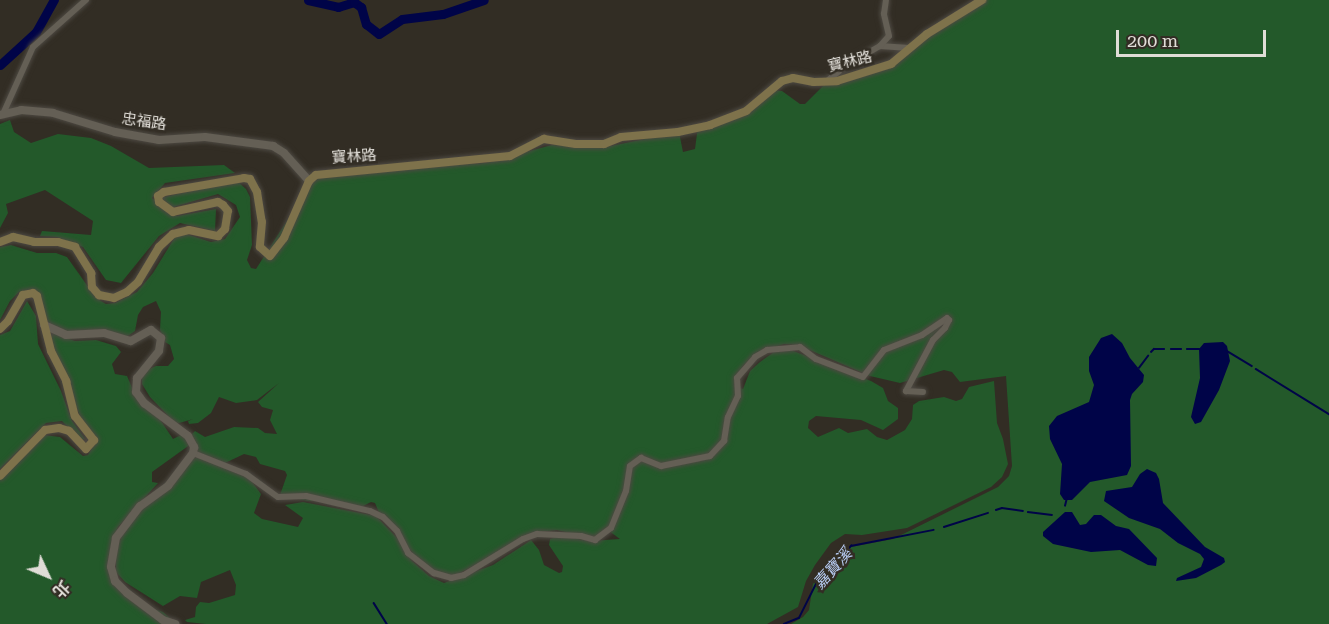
<!DOCTYPE html>
<meta charset="utf-8">
<style>
body{margin:0}
#map{position:relative;width:1329px;height:624px;overflow:hidden;background:#322d24;font-family:"Roboto Serif","Noto Sans TC",serif}
div>[style]{position:absolute}
.green>*{inset:0;background:#23592a}
.water>*{inset:0;background:#000448}
.stream>*{height:1.5px;margin:-0.75px;padding:0 0.75px;transform-origin:0.75px;border-radius:0.75px;background:#000448}
.river>*{height:9px;margin:-4.5px;padding:0 4.5px;transform-origin:4.5px;border-radius:4.5px;background:#000448}
.roads{filter:drop-shadow(0 0 2px #4d4942) drop-shadow(0 0 2px #4d4942)}
.minor>*{height:6px;margin:-3px;padding:0 3px;transform-origin:3px;border-radius:3px;background:#645f55}
.tertiary>*{height:8px;margin:-4px;padding:0 4px;transform-origin:4px;border-radius:4px;background:#645f55}
.secondary>*{height:8px;margin:-4px;padding:0 4px;transform-origin:4px;border-radius:4px;background:#7e724b}
span{translate:-50% -50%;white-space:nowrap;text-align:center;line-height:1.15;-webkit-text-stroke:5px #322d24;paint-order:stroke}
.street-label{font-size:15px;color:#e0ddd7}
.water-label{font-size:16px;color:#b9cef6;font-style:italic}
.north{position:absolute;left:18px;top:546px;width:60px;height:60px;-webkit-text-stroke:4px #322d24;paint-order:stroke;rotate:134deg;font-size:16px;font-weight:700;line-height:24px;text-align:center;color:#e0ddd7}
.north::after{content:'';display:block;margin:auto;width:21px;height:27px;background:#e0ddd7;clip-path:polygon(50% 0,100% 100%,50% 72%,0 100%)}
.scale{position:absolute;left:1116px;top:30px;width:150px;height:27px;box-sizing:border-box;border:3px solid #e0ddd7;border-top:0;padding-left:8px;font-size:18px;line-height:21px;white-space:nowrap;color:#e0ddd7;-webkit-text-stroke:4px #322d24;paint-order:stroke}
</style>
<div id="map">
<div class="green">
<div style="clip-path:polygon(984px 0,1329px 0,1329px 624px,791px 624px,803px 617px,809px 610px,813px 584px,833px 557px,846px 548px,893px 539px,998px 487px,1009px 476px,1012px 466px,1006px 376px,960px 382px,952px 372px,944px 370px,900px 383px,870px 376px,798px 345px,784px 344px,755px 354px,743px 366px,734px 385px,743px 389px,750px 371px,760px 362px,774px 352px,791px 350px,871px 381px,883px 388px,888px 401px,898px 408px,898px 419px,883px 430px,861px 420px,816px 416px,809px 421px,808px 428px,818px 437px,839px 428px,848px 433px,867px 429px,877px 437px,887px 440px,905px 430px,912px 419px,913px 405px,919px 401px,944px 397px,956px 401px,962px 399px,969px 387px,994px 381px,997px 423px,1003px 439px,1008px 464px,1002px 477px,991px 487px,907px 528px,862px 535px,845px 534px,831px 543px,815px 565px,806px 581px,798px 607px,767px 624px,206px 624px,187px 622px,185px 620px,195px 617px,196px 607px,200px 602px,209px 603px,235px 595px,236px 585px,230px 570px,201px 582px,197px 598px,180px 596px,163px 606px,125px 582px,116px 572px,116px 556px,121px 536px,133px 516px,192px 458px,199px 457px,250px 479px,261px 494px,254px 513px,262px 519px,298px 527px,303px 518px,285px 505px,303px 502px,376px 516px,399px 540px,411px 560px,429px 576px,444px 583px,493px 565px,531px 540px,539px 550px,544px 565px,559px 573px,562px 572px,563px 566px,549px 545px,550px 539px,559px 536px,590px 541px,620px 539px,609px 531px,592px 538px,557px 530px,538px 532px,452px 577px,425px 567px,380px 515px,375px 503px,371px 502px,359px 508px,338px 501px,308px 501px,280px 495px,287px 475px,285px 471px,260px 464px,256px 457px,244px 454px,223px 464px,196px 453px,190px 436px,195px 431px,205px 437px,234px 427px,258px 428px,265px 433px,277px 434px,270px 420px,273px 410px,262px 407px,258px 402px,279px 383px,257px 400px,236px 403px,219px 397px,211px 413px,198px 423px,189px 424px,188px 421px,193px 419px,176px 424px,150px 397px,142px 384px,142px 378px,149px 369px,156px 366px,168px 366px,174px 359px,170px 345px,165px 342px,160px 330px,161px 312px,156px 301px,143px 307px,138px 315px,135px 331px,125px 338px,72px 333px,50px 326px,43px 320px,37px 300px,25px 291px,19px 292px,10px 301px,0 320px,0 247px,11px 245px,37px 253px,56px 253px,67px 257px,96px 298px,106px 304px,115px 303px,137px 292px,153px 273px,175px 237px,183px 233px,211px 242px,225px 239px,240px 217px,236px 205px,218px 194px,170px 208px,162px 199px,164px 197px,237px 181px,246px 189px,250px 197px,252px 245px,247px 260px,251px 268px,256px 269px,315px 177px,339px 173px,485px 163px,552px 145px,601px 148px,679px 132px,683px 152px,695px 149px,698px 126px,745px 110px,769px 90px,782px 91px,800px 104px,805px 104px,824px 85px,888px 64px)"></div>
<div style="clip-path:polygon(10px 120px,14px 132px,31px 143px,58px 134px,91px 138px,111px 146px,149px 168px,224px 165px,235px 173px,165px 183px,152px 198px,177px 216px,216px 209px,215px 231px,180px 223px,159px 236px,121px 283px,106px 280px,83px 247px,57px 237px,40px 236px,42px 231px,91px 235px,93px 221px,45px 190px,6px 204px,8px 213px,0 228px,0 124px)"></div>
<div style="clip-path:polygon(27px 301px,36px 316px,38px 344px,61px 391px,72px 421px,85px 439px,79px 439px,62px 421px,46px 423px,0 469px,0 335px,10px 331px)"></div>
<div style="clip-path:polygon(48px 332px,75px 341px,96px 340px,116px 346px,121px 352px,112px 364px,115px 374px,127px 376px,134px 392px,159px 418px,173px 439px,181px 435px,191px 444px,152px 472px,152px 482px,158px 483px,118px 527px,108px 559px,113px 576px,151px 608px,163px 612px,177px 624px,0 624px,0 480px,44px 435px,60px 437px,83px 456px,88px 455px,94px 445px,44px 339px)"></div>
</div>
<div class="water">
<div style="clip-path:polygon(1112px 334px,1122px 343px,1130px 358px,1144px 375px,1143px 382px,1132px 394px,1130px 400px,1131px 466px,1127px 475px,1090px 482px,1072px 500px,1064px 500px,1060px 494px,1062px 464px,1050px 439px,1049px 426px,1057px 416px,1089px 402px,1094px 385px,1089px 371px,1089px 357px,1101px 338px)"></div>
<div style="clip-path:polygon(1223px 342px,1227px 346px,1230px 361px,1219px 390px,1201px 422px,1195px 424px,1191px 417px,1200px 378px,1199px 349px,1204px 343px)"></div>
<div style="clip-path:polygon(1147px 469px,1156px 473px,1159px 479px,1163px 503px,1205px 547px,1224px 558px,1225px 562px,1221px 565px,1196px 578px,1176px 581px,1177px 578px,1201px 567px,1204px 559px,1200px 554px,1178px 543px,1160px 529px,1129px 518px,1104px 501px,1106px 491px,1132px 487px,1140px 474px)"></div>
<div style="clip-path:polygon(1065px 512px,1072px 512px,1080px 525px,1086px 524px,1094px 515px,1101px 515px,1116px 526px,1129px 529px,1157px 558px,1156px 566px,1148px 565px,1120px 550px,1091px 552px,1053px 544px,1043px 536px,1043px 532px)"></div>
</div>
<div class="stream">
<div style="left:1171px;top:349px;width:10px"></div>
<div style="left:1187px;top:349px;width:12px"></div>
<div style="left:1227px;top:351px;width:29px;rotate:31deg"></div>
<div style="left:1151px;top:352px;width:4px;rotate:-45deg"></div>
<div style="left:1154px;top:349px;width:10px"></div>
<div style="left:1139px;top:368px;width:15px;rotate:-53deg"></div>
<div style="left:1256px;top:369px;width:86px;rotate:31.7deg"></div>
<div style="left:1065px;top:506px;width:8px;rotate:-76deg"></div>
<div style="left:996px;top:510px;width:6px;rotate:-18deg"></div>
<div style="left:1002px;top:508px;width:21px;rotate:8deg"></div>
<div style="left:1028px;top:512px;width:24px;rotate:7deg"></div>
<div style="left:944px;top:527px;width:46px;rotate:-17.7deg"></div>
<div style="left:374px;top:603px;width:25px;rotate:58deg"></div>
<div style="left:784px;top:624px;width:16px;rotate:-22deg"></div>
<div style="left:799px;top:618px;width:40px;rotate:-63.4deg"></div>
<div style="left:817px;top:582px;width:50px;rotate:-46.6deg"></div>
<div style="left:851px;top:546px;width:84px;rotate:-11deg"></div>
</div>
<div class="river">
<div style="left:308px;top:0;width:31px;rotate:13deg"></div>
<div style="left:338px;top:7px;width:17px;rotate:-17deg"></div>
<div style="left:354px;top:2px;width:9px;rotate:36deg"></div>
<div style="left:361px;top:7px;width:18px;rotate:74deg"></div>
<div style="left:366px;top:24px;width:16px;rotate:38deg"></div>
<div style="left:379px;top:34px;width:27px;rotate:-33deg"></div>
<div style="left:402px;top:19px;width:41px;rotate:-7deg"></div>
<div style="left:443px;top:14px;width:43px;rotate:-18.9deg"></div>
<div style="left:0;top:65px;width:49px;rotate:-42.5deg"></div>
<div style="left:36px;top:32px;width:37px;rotate:-61deg"></div>
</div>
<div class="roads">
<div class="minor">
<div style="left:880px;top:46px;width:29px;rotate:4deg"></div>
<div style="left:827px;top:81px;width:26px;rotate:-39deg"></div>
<div style="left:847px;top:65px;width:38px;rotate:-30deg"></div>
<div style="left:880px;top:46px;width:13px;rotate:-48deg"></div>
<div style="left:889px;top:36px;width:23px;rotate:-103deg"></div>
<div style="left:884px;top:14px;width:14px;rotate:-82deg"></div>
<div style="left:3px;top:114px;width:73px;rotate:-65.9deg"></div>
<div style="left:33px;top:47px;width:71px;rotate:-41.6deg"></div>
<div style="left:193px;top:453px;width:57px;rotate:21.6deg"></div>
<div style="left:246px;top:474px;width:39px;rotate:36deg"></div>
<div style="left:278px;top:497px;width:28px;rotate:-2deg"></div>
<div style="left:306px;top:496px;width:66px;rotate:13.2deg"></div>
<div style="left:370px;top:511px;width:14px;rotate:25deg"></div>
<div style="left:383px;top:517px;width:20px;rotate:45deg"></div>
<div style="left:397px;top:531px;width:25px;rotate:63deg"></div>
<div style="left:408px;top:553px;width:33px;rotate:38deg"></div>
<div style="left:434px;top:573px;width:18px;rotate:16deg"></div>
<div style="left:451px;top:578px;width:13px;rotate:-13deg"></div>
<div style="left:464px;top:575px;width:69px;rotate:-31.4deg"></div>
<div style="left:523px;top:539px;width:15px;rotate:-20deg"></div>
<div style="left:537px;top:534px;width:44px;rotate:2.6deg"></div>
<div style="left:581px;top:536px;width:15px;rotate:16deg"></div>
<div style="left:595px;top:540px;width:20px;rotate:-37deg"></div>
<div style="left:611px;top:528px;width:40px;rotate:-68deg"></div>
<div style="left:626px;top:491px;width:25px;rotate:-81deg"></div>
<div style="left:630px;top:466px;width:14px;rotate:-36deg"></div>
<div style="left:641px;top:458px;width:22px;rotate:22deg"></div>
<div style="left:661px;top:466px;width:50px;rotate:-11.5deg"></div>
<div style="left:710px;top:456px;width:21px;rotate:-47deg"></div>
<div style="left:724px;top:441px;width:24px;rotate:-81deg"></div>
<div style="left:728px;top:417px;width:23px;rotate:-65deg"></div>
<div style="left:738px;top:396px;width:18px;rotate:-93deg"></div>
<div style="left:737px;top:378px;width:28px;rotate:-49deg"></div>
<div style="left:755px;top:357px;width:14px;rotate:-30deg"></div>
<div style="left:767px;top:350px;width:33px;rotate:-5deg"></div>
<div style="left:800px;top:347px;width:20px;rotate:37deg"></div>
<div style="left:816px;top:359px;width:50px;rotate:21deg"></div>
<div style="left:863px;top:377px;width:34px;rotate:-52deg"></div>
<div style="left:884px;top:350px;width:41px;rotate:-21.5deg"></div>
<div style="left:922px;top:335px;width:30px;rotate:-34deg"></div>
<div style="left:947px;top:318px;width:3px;rotate:45deg"></div>
<div style="left:949px;top:320px;width:9px;rotate:117deg"></div>
<div style="left:945px;top:328px;width:17px;rotate:135deg"></div>
<div style="left:933px;top:340px;width:58px;rotate:117.9deg"></div>
<div style="left:906px;top:391px;width:17px;rotate:3deg"></div>
</div>
<div class="tertiary">
<div style="left:0;top:115px;width:22px;rotate:-13deg"></div>
<div style="left:21px;top:110px;width:32px;rotate:5deg"></div>
<div style="left:53px;top:113px;width:65px;rotate:17deg"></div>
<div style="left:115px;top:132px;width:45px;rotate:10.3deg"></div>
<div style="left:159px;top:140px;width:46px;rotate:-3.7deg"></div>
<div style="left:205px;top:137px;width:69px;rotate:7.5deg"></div>
<div style="left:273px;top:146px;width:13px;rotate:32deg"></div>
<div style="left:284px;top:153px;width:38px;rotate:48deg"></div>
<div style="left:44px;top:325px;width:24px;rotate:24deg"></div>
<div style="left:66px;top:335px;width:38px;rotate:-3deg"></div>
<div style="left:104px;top:333px;width:28px;rotate:17deg"></div>
<div style="left:131px;top:341px;width:23px;rotate:-29deg"></div>
<div style="left:151px;top:330px;width:13px;rotate:39deg"></div>
<div style="left:161px;top:338px;width:13px;rotate:99deg"></div>
<div style="left:159px;top:351px;width:35px;rotate:129deg"></div>
<div style="left:137px;top:378px;width:14px;rotate:94deg"></div>
<div style="left:136px;top:392px;width:14px;rotate:54deg"></div>
<div style="left:144px;top:403px;width:55px;rotate:36.9deg"></div>
<div style="left:188px;top:436px;width:13px;rotate:61deg"></div>
<div style="left:194px;top:447px;width:6px;rotate:99deg"></div>
<div style="left:193px;top:453px;width:41px;rotate:127.1deg"></div>
<div style="left:168px;top:486px;width:34px;rotate:144deg"></div>
<div style="left:140px;top:506px;width:40px;rotate:127deg"></div>
<div style="left:116px;top:538px;width:29px;rotate:100deg"></div>
<div style="left:111px;top:567px;width:15px;rotate:74deg"></div>
<div style="left:115px;top:581px;width:17px;rotate:45deg"></div>
<div style="left:127px;top:593px;width:45px;rotate:36.9deg"></div>
<div style="left:163px;top:620px;width:13px;rotate:18deg"></div>
</div>
<div class="secondary">
<div style="left:0;top:242px;width:14px;rotate:-21deg"></div>
<div style="left:13px;top:237px;width:22px;rotate:13deg"></div>
<div style="left:34px;top:242px;width:24px"></div>
<div style="left:58px;top:242px;width:18px;rotate:16deg"></div>
<div style="left:75px;top:247px;width:31px;rotate:58deg"></div>
<div style="left:91px;top:273px;width:14px;rotate:86deg"></div>
<div style="left:92px;top:287px;width:11px;rotate:49deg"></div>
<div style="left:99px;top:295px;width:15px;rotate:11deg"></div>
<div style="left:114px;top:298px;width:14px;rotate:-25deg"></div>
<div style="left:127px;top:292px;width:15px;rotate:-42deg"></div>
<div style="left:138px;top:282px;width:41px;rotate:-59deg"></div>
<div style="left:159px;top:247px;width:19px;rotate:-43deg"></div>
<div style="left:173px;top:234px;width:16px;rotate:-14deg"></div>
<div style="left:189px;top:230px;width:30px;rotate:12deg"></div>
<div style="left:218px;top:236px;width:10px;rotate:-45deg"></div>
<div style="left:225px;top:229px;width:18px;rotate:-81deg"></div>
<div style="left:228px;top:211px;width:8px;rotate:-130deg"></div>
<div style="left:223px;top:205px;width:6px;rotate:-149deg"></div>
<div style="left:218px;top:202px;width:46px;rotate:167.5deg"></div>
<div style="left:173px;top:212px;width:17px;rotate:-144deg"></div>
<div style="left:159px;top:202px;width:6px;rotate:-99deg"></div>
<div style="left:158px;top:196px;width:7px;rotate:-34deg"></div>
<div style="left:164px;top:192px;width:81px;rotate:-9.9deg"></div>
<div style="left:244px;top:178px;width:6px;rotate:9deg"></div>
<div style="left:250px;top:179px;width:15px;rotate:62deg"></div>
<div style="left:257px;top:192px;width:30px;rotate:81deg"></div>
<div style="left:262px;top:222px;width:25px;rotate:95deg"></div>
<div style="left:260px;top:247px;width:13px;rotate:42deg"></div>
<div style="left:270px;top:256px;width:23px;rotate:-52deg"></div>
<div style="left:284px;top:238px;width:62px;rotate:-66.3deg"></div>
<div style="left:309px;top:181px;width:9px;rotate:-41deg"></div>
<div style="left:316px;top:175px;width:195px;rotate:-5.6deg"></div>
<div style="left:510px;top:156px;width:38px;rotate:-27deg"></div>
<div style="left:544px;top:139px;width:32px;rotate:9deg"></div>
<div style="left:576px;top:144px;width:28px"></div>
<div style="left:604px;top:144px;width:18px;rotate:-22deg"></div>
<div style="left:621px;top:137px;width:57px;rotate:-5deg"></div>
<div style="left:678px;top:132px;width:33px;rotate:-12deg"></div>
<div style="left:710px;top:125px;width:39px;rotate:-21deg"></div>
<div style="left:746px;top:111px;width:47px;rotate:-39.8deg"></div>
<div style="left:782px;top:81px;width:11px;rotate:-15deg"></div>
<div style="left:793px;top:78px;width:21px;rotate:11deg"></div>
<div style="left:814px;top:82px;width:23px;rotate:-2deg"></div>
<div style="left:837px;top:81px;width:57px;rotate:-17.5deg"></div>
<div style="left:891px;top:64px;width:47px;rotate:-39.8deg"></div>
<div style="left:927px;top:34px;width:65px;rotate:-31.7deg"></div>
<div style="left:0;top:329px;width:11px;rotate:-45deg"></div>
<div style="left:8px;top:321px;width:30px;rotate:-60deg"></div>
<div style="left:23px;top:295px;width:10px;rotate:-11deg"></div>
<div style="left:33px;top:293px;width:5px;rotate:37deg"></div>
<div style="left:37px;top:296px;width:57px;rotate:75.7deg"></div>
<div style="left:51px;top:351px;width:34px;rotate:63deg"></div>
<div style="left:66px;top:381px;width:36px;rotate:76deg"></div>
<div style="left:75px;top:416px;width:31px;rotate:52deg"></div>
<div style="left:94px;top:440px;width:12px;rotate:132deg"></div>
<div style="left:86px;top:449px;width:25px;rotate:-133deg"></div>
<div style="left:69px;top:431px;width:10px;rotate:-163deg"></div>
<div style="left:59px;top:428px;width:14px;rotate:172deg"></div>
<div style="left:45px;top:430px;width:64px;rotate:134.4deg"></div>
</div>
</div>
<div class="street-label">
<span style="left:850px;top:62px;rotate:-14deg">寶林路</span>
<span style="left:144px;top:122px;rotate:8deg">忠福路</span>
<span style="left:354px;top:157px;rotate:-4deg">寶林路</span>
</div>
<div class="water-label">
<span style="left:833px;top:569px;rotate:-48deg">嘉寶溪</span>
</div>
<div class="north">北</div>
<div class="scale">200 m</div>
</div>
